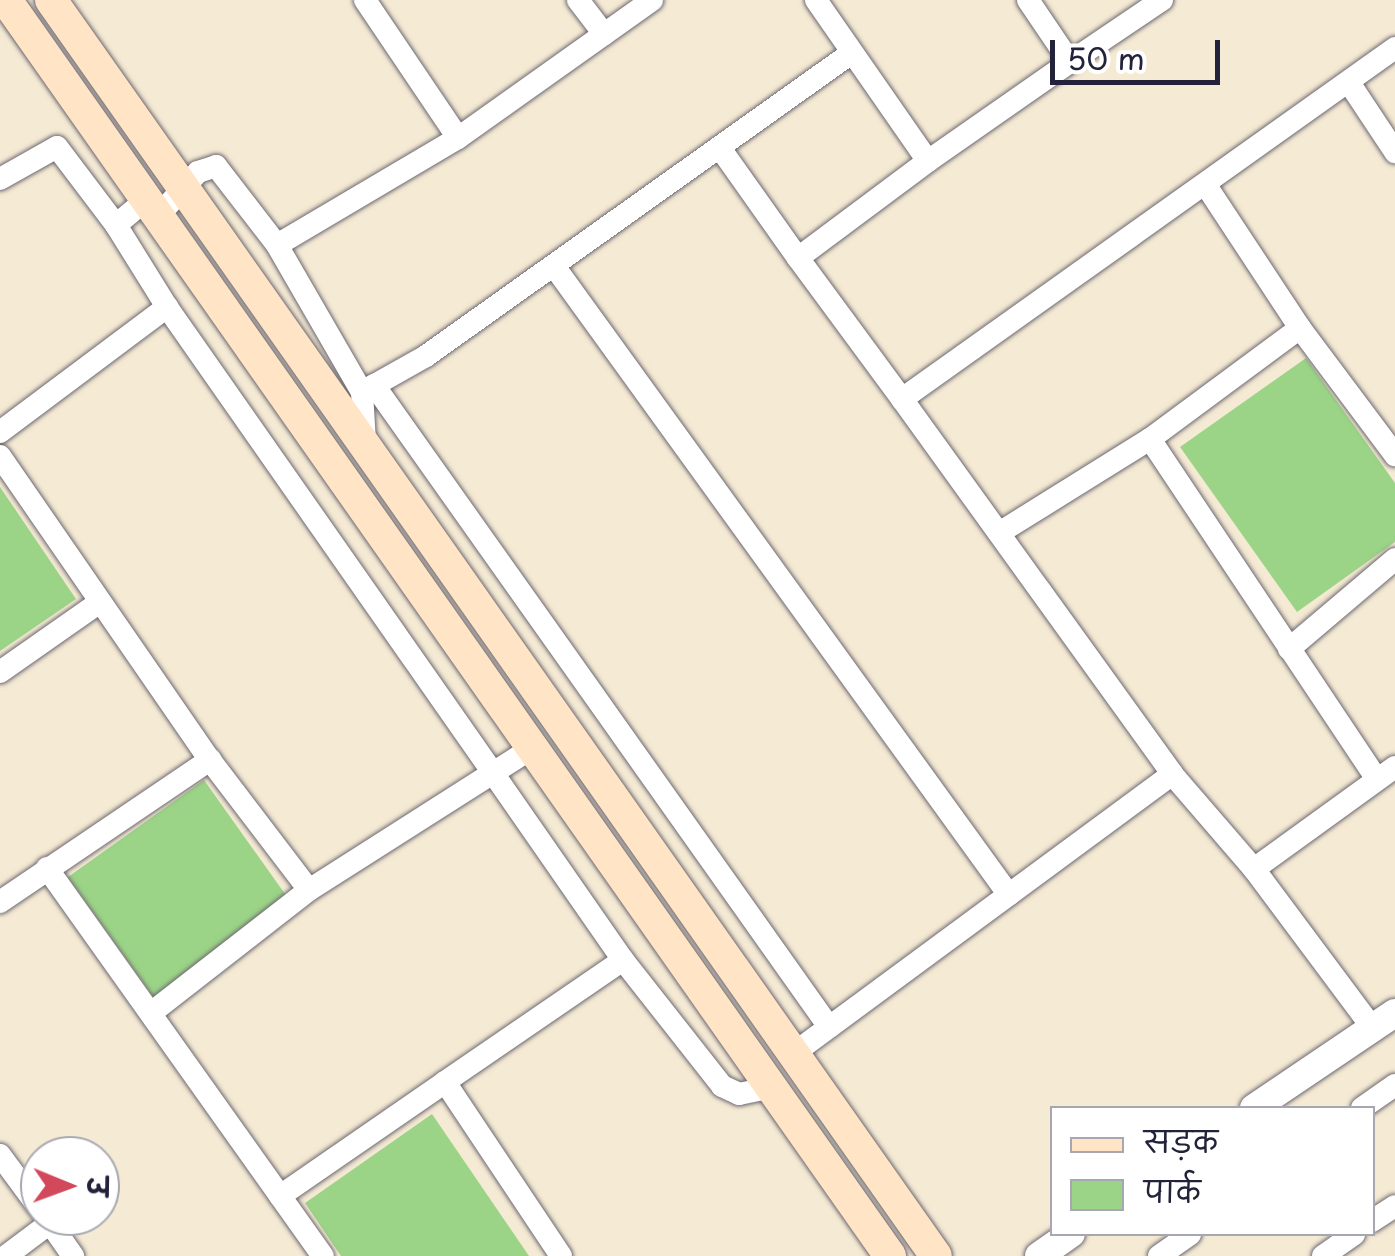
<!DOCTYPE html>
<meta charset="utf-8">
<style>
body{margin:0}
#map{position:relative;width:1395px;height:1256px;overflow:hidden;background:#f5ead4;font-family:"Playpen Sans","Playpen Sans Deva",sans-serif}
div>[style]{position:absolute}
.green>*{inset:0;background:#9cd487}
.roads{filter:drop-shadow(0 0 2px #6c6871) drop-shadow(0 0 2px #6c6871)}
.minor>*{height:22px;margin:-11px;padding:0 11px;transform-origin:11px;border-radius:11px;background:#fff}
.tertiary>*{height:28px;margin:-14px;padding:0 14px;transform-origin:14px;border-radius:14px;background:#fff}
.secondary>*{height:32px;margin:-16px;padding:0 16px;transform-origin:16px;border-radius:16px;background:#ffe4c6}
span{translate:-50% -50%;white-space:nowrap;text-align:center;line-height:1.15;-webkit-text-stroke:10px #fff;paint-order:stroke}
.legend{position:absolute;left:1050px;top:1106px;width:325px;height:130px;box-sizing:border-box;background:#fff;border:2px solid #a7a7b1;margin:0;padding:12px 18px;list-style:none;font-size:30px;color:#22223b}
.legend li{display:flex;align-items:center;gap:20px;height:50px}
.legend b{width:50px;border:2px solid #a7a7b1}
.north{position:absolute;left:20px;top:1136px;width:100px;height:100px;box-sizing:border-box;background:#fff;border:2px solid #a7a7b1;border-radius:50%;rotate:91deg;font-size:28px;font-weight:700;line-height:40px;text-align:center;color:#22223b}
.north::after{content:'';display:block;margin:auto;width:35px;height:45px;background:#d1495b;clip-path:polygon(50% 0,100% 100%,50% 72%,0 100%)}
.scale{position:absolute;left:1050px;top:40px;width:170px;height:45px;box-sizing:border-box;border:5px solid #22223b;border-top:0;padding-left:12px;font-size:30px;line-height:35px;white-space:nowrap;color:#22223b;-webkit-text-stroke:8px #fff;paint-order:stroke}
</style>
<div id="map">
<div class="green">
<div style="clip-path:polygon(1306px 358px,1395px 483px,1395px 542px,1297px 612px,1180px 447px)"></div>
<div style="clip-path:polygon(0 487px,76px 599px,0 651px)"></div>
<div style="clip-path:polygon(204px 780px,290px 901px,154px 998px,68px 877px)"></div>
<div style="clip-path:polygon(432px 1114px,529px 1256px,341px 1256px,305px 1203px)"></div>
</div>
<div class="roads">
<div class="minor">
<div style="left:365px;top:0;width:166px;rotate:56deg"></div>
<div style="left:578px;top:0;width:43px;rotate:52.6deg"></div>
<div style="left:816px;top:0;width:196px;rotate:55.2deg"></div>
<div style="left:928px;top:161px;width:173px;rotate:-34.9deg"></div>
<div style="left:1028px;top:0;width:75px;rotate:55.9deg"></div>
<div style="left:1070px;top:62px;width:111px;rotate:-34deg"></div>
<div style="left:1350px;top:84px;width:82px;rotate:56.5deg"></div>
<div style="left:720px;top:148px;width:135px;rotate:54.7deg"></div>
<div style="left:798px;top:258px;width:162px;rotate:-36.7deg"></div>
<div style="left:0;top:179px;width:65px;rotate:-29.3deg"></div>
<div style="left:57px;top:147px;width:98px;rotate:52.9deg"></div>
<div style="left:116px;top:225px;width:39px;rotate:-40deg"></div>
<div style="left:1207px;top:187px;width:169px;rotate:56.6deg"></div>
<div style="left:1300px;top:328px;width:187px;rotate:143.5deg"></div>
<div style="left:1150px;top:439px;width:409px;rotate:56.3deg"></div>
<div style="left:158px;top:216px;width:59px;rotate:-47.7deg"></div>
<div style="left:198px;top:172px;width:19px;rotate:-18deg"></div>
<div style="left:216px;top:166px;width:100px;rotate:52.3deg"></div>
<div style="left:277px;top:245px;width:210px;rotate:-30.6deg"></div>
<div style="left:458px;top:138px;width:238px;rotate:-35.4deg"></div>
<div style="left:277px;top:245px;width:170px;rotate:60deg"></div>
<div style="left:362px;top:392px;width:51px;rotate:86.6deg"></div>
<div style="left:798px;top:258px;width:175px;rotate:53.6deg"></div>
<div style="left:902px;top:399px;width:605px;rotate:-35.45deg"></div>
<div style="left:554px;top:266px;width:776px;rotate:54.12deg"></div>
<div style="left:167px;top:307px;width:569px;rotate:55.02deg"></div>
<div style="left:493px;top:773px;width:46px;rotate:-32.7deg"></div>
<div style="left:1300px;top:328px;width:159px;rotate:53.2deg"></div>
<div style="left:374px;top:385px;width:787px;rotate:54.67deg"></div>
<div style="left:364px;top:391px;width:71px;rotate:-29.4deg"></div>
<div style="left:426px;top:356px;width:521px;rotate:-35.46deg"></div>
<div style="left:902px;top:399px;width:462px;rotate:54.2deg"></div>
<div style="left:1172px;top:774px;width:125px;rotate:49.2deg"></div>
<div style="left:0;top:432px;width:209px;rotate:-36.8deg"></div>
<div style="left:167px;top:307px;width:97px;rotate:-121.9deg"></div>
<div style="left:0;top:456px;width:369px;rotate:55.4deg"></div>
<div style="left:210px;top:760px;width:163px;rotate:52.7deg"></div>
<div style="left:999px;top:533px;width:178px;rotate:-31.9deg"></div>
<div style="left:1289px;top:649px;width:139px;rotate:-40.3deg"></div>
<div style="left:0;top:672px;width:122px;rotate:-35deg"></div>
<div style="left:47px;top:868px;width:476px;rotate:54.6deg"></div>
<div style="left:0;top:902px;width:254px;rotate:-34.1deg"></div>
<div style="left:623px;top:960px;width:160px;rotate:51.8deg"></div>
<div style="left:722px;top:1086px;width:19px;rotate:25deg"></div>
<div style="left:739px;top:1094px;width:33px;rotate:-12deg"></div>
<div style="left:151px;top:1013px;width:200px;rotate:-37.9deg"></div>
<div style="left:309px;top:890px;width:218px;rotate:-32.5deg"></div>
<div style="left:493px;top:773px;width:228px;rotate:55.2deg"></div>
<div style="left:623px;top:960px;width:216px;rotate:145.6deg"></div>
<div style="left:1374px;top:1030px;width:201px;rotate:-126.7deg"></div>
<div style="left:1254px;top:869px;width:174px;rotate:-35.9deg"></div>
<div style="left:794px;top:1053px;width:470px;rotate:-36.4deg"></div>
<div style="left:1362px;top:1108px;width:40px;rotate:-34.9deg"></div>
<div style="left:0;top:1155px;width:67px;rotate:53.5deg"></div>
<div style="left:280px;top:1196px;width:201px;rotate:-34.6deg"></div>
<div style="left:445px;top:1082px;width:209px;rotate:56.3deg"></div>
<div style="left:45px;top:1216px;width:49px;rotate:55deg"></div>
<div style="left:1372px;top:1221px;width:27px;rotate:-33deg"></div>
<div style="left:6px;top:1256px;width:55px;rotate:-36.9deg"></div>
<div style="left:1159px;top:1256px;width:38px;rotate:-35deg"></div>
<div style="left:1323px;top:1256px;width:38px;rotate:-35deg"></div>
</div>
<div class="tertiary">
<div style="left:1254px;top:1108px;width:170px;rotate:-34deg"></div>
<div style="left:1039px;top:1256px;width:39px;rotate:-35deg"></div>
</div>
<div class="secondary">
<div style="left:6px;top:0;width:1536px;rotate:54.86deg"></div>
<div style="left:51px;top:0;width:1536px;rotate:54.83deg"></div>
</div>
</div>
<ul class="legend">
<li><b style="height:12px;background:#ffe4c6"></b>सड़क</li>
<li><b style="height:28px;background:#9cd487"></b>पार्क</li>
</ul>
<div class="north">उ</div>
<div class="scale">50 m</div>
</div>
